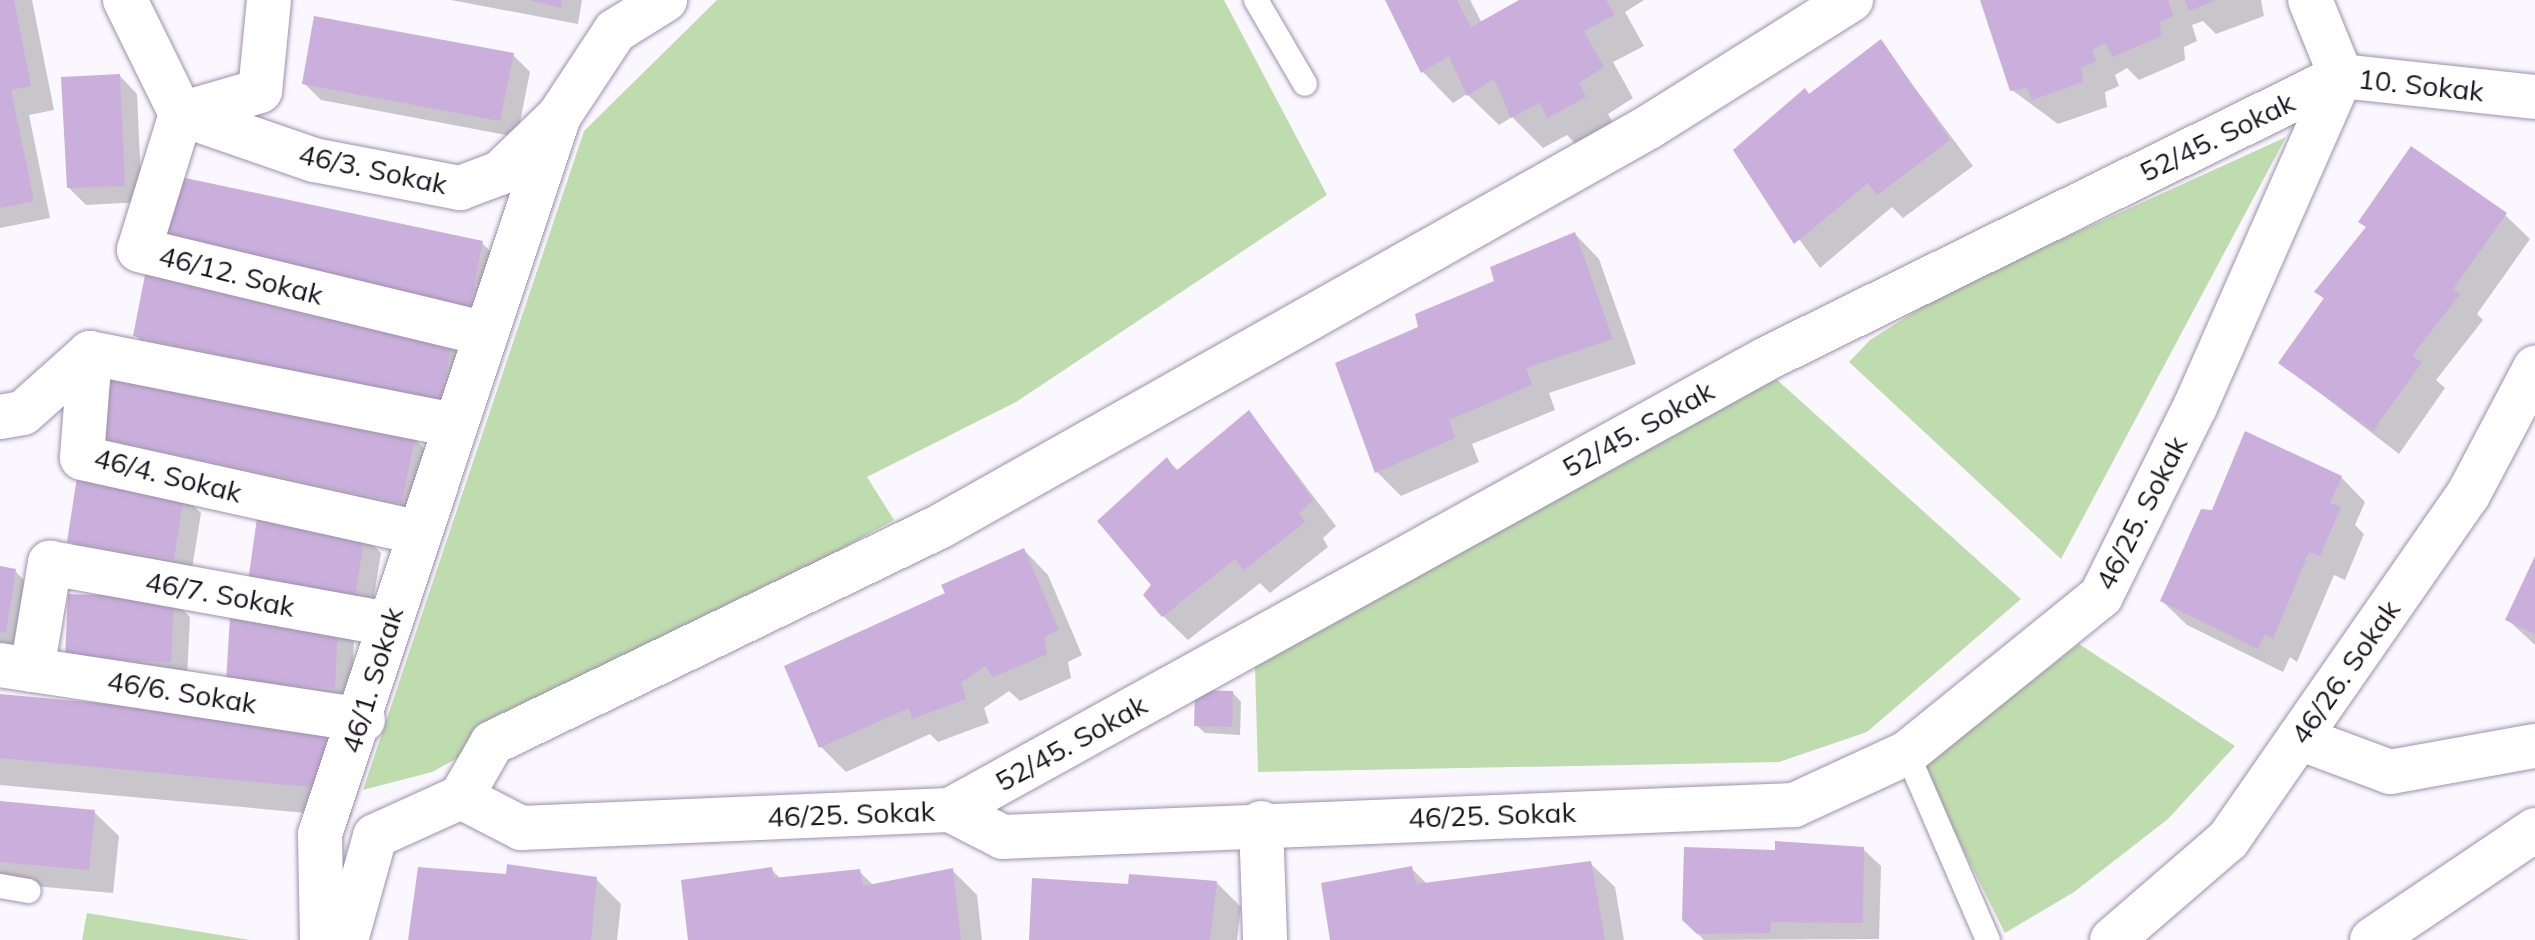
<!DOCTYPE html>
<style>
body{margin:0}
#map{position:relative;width:2535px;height:940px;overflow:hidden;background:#fbf7fe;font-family:Mulish,sans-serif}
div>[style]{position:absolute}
.green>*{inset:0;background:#bfdcaf}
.shadow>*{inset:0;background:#0003}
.building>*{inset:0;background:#caafdd}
.roads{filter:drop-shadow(0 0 2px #9e90ad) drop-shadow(0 0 2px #9e90ad)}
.lane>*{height:24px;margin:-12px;padding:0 12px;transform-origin:12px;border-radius:12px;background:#fff}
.street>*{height:44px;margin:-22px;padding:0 22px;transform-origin:22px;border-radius:22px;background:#fff}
.secondary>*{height:44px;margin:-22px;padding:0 22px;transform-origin:22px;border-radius:22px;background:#fff}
span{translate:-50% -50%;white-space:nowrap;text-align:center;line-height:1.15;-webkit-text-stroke:8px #fff;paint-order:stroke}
.street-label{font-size:28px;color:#1b1520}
</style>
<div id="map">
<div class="green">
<div style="clip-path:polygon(717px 0,1224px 0,1327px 195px,1016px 402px,867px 477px,894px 520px,432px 772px,363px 790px,584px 131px)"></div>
<div style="clip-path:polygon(2286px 137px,2061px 559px,1849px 362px,1870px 340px,1946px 292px)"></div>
<div style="clip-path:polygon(1776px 379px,2021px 599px,1867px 732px,1779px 762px,1258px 772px,1255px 666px,1422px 564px)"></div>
<div style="clip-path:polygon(2079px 644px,2235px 746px,2168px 819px,2074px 892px,2005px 933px,1922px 767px)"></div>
<div style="clip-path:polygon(87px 913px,250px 940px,82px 940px)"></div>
</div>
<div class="shadow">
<div style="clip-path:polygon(0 0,32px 0,54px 110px,29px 115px,50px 218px,0 228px)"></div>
<div style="clip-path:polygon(451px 0,582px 0,578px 24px)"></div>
<div style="clip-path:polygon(1387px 0,1470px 0,1482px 23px,1523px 0,1644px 0,1625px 12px,1644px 46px,1613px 62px,1633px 98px,1608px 114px,1615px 127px,1579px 147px,1567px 135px,1543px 148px,1512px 117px,1499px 125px,1467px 94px,1453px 103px,1423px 72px)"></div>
<div style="clip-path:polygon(1982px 0,2261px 0,2264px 16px,2216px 34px,2203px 21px,2192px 25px,2197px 41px,2184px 47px,2185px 60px,2139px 80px,2127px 68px,2115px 75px,2119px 86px,2105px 92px,2107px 107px,2058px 124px,2012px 90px)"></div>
<div style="clip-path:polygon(1880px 41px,1973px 166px,1903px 218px,1892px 207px,1820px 268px,1736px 151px)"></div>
<div style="clip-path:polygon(513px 55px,530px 72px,517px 137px,321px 100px,304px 83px)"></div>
<div style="clip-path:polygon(120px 76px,137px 94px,142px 202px,86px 205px,69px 188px)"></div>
<div style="clip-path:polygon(2505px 215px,2530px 239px,2477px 314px,2483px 320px,2436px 380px,2445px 388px,2399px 454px,2280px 362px,2325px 300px,2317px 292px)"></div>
<div style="clip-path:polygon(1575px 234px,1599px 259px,1636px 364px,1549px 393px,1555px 410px,1472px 444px,1479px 462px,1401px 496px,1377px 472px,1420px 328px)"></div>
<div style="clip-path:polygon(482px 243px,507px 268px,494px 331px,291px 286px)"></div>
<div style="clip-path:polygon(135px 335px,452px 338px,476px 362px,464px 426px,261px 380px,228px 348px,246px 371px,152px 353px)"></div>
<div style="clip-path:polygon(1249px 412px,1336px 526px,1323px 538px,1328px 547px,1270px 593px,1260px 583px,1188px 640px,1163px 616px,1153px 585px,1167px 460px,1179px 471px)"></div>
<div style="clip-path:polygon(97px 436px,414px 438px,439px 463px,426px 526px,114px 453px)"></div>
<div style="clip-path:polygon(2341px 477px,2365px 502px,2355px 525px,2364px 534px,2345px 580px,2334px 575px,2297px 662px,2290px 657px,2283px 672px,2187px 625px,2162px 601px,2214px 512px)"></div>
<div style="clip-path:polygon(183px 496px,201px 513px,191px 575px,87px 559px,70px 541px)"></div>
<div style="clip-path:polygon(364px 536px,381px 553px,371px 615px,250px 582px)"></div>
<div style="clip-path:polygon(1024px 550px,1048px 575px,1082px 655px,1068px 662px,1071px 678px,1020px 701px,1009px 691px,984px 708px,989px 723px,938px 742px,930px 734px,846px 772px,821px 747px,787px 668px,948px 594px)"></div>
<div style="clip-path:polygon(2535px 561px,2535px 645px,2507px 619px)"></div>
<div style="clip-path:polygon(0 568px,15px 571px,32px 588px,22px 649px,0 646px)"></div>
<div style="clip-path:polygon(173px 600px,190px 617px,187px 678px,85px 675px)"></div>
<div style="clip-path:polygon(337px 624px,354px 641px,351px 704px,245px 699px)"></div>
<div style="clip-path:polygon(1233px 693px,1241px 702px,1240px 735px,1205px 733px,1196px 725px)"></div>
<div style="clip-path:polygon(0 696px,326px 726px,357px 757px,351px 817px,0 785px)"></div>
<div style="clip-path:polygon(0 803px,94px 812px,119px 836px,113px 893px,0 883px)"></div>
<div style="clip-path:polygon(1863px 849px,1881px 866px,1879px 939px,1704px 940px,1684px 920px,1776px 852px)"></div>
<div style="clip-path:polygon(1590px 863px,1615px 887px,1624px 940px,1332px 940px,1411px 868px,1428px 885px)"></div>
<div style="clip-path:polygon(771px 869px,781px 879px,859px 871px,874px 886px,952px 870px,977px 895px,982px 940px,690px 940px)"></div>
<div style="clip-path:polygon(507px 876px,596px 879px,621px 904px,617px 940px,410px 940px)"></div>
<div style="clip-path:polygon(1217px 883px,1241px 907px,1237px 940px,1031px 940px,1129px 886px)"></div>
</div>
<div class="building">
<div style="clip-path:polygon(0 0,14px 0,31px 86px,11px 90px,34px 201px,0 208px)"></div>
<div style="clip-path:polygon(529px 0,562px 0,561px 8px)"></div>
<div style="clip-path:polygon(1385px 0,1457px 0,1471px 27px,1519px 0,1606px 0,1615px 15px,1584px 31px,1604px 67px,1579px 83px,1586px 97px,1547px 118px,1540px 103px,1511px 118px,1494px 79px,1467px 96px,1449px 56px,1421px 73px)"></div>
<div style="clip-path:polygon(1980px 0,2168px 0,2173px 16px,2160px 22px,2161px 36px,2113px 57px,2105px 43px,2092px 50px,2096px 61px,2081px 68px,2083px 82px,2032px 100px,2027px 88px,2010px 91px)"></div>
<div style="clip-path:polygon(2185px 0,2217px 0,2189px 11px)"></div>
<div style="clip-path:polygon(314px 16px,514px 53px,500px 121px,302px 84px)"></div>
<div style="clip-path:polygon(1881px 39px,1950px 140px,1877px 195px,1868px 183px,1794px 244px,1733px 150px,1805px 88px,1809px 94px)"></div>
<div style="clip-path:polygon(120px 74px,125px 186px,67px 188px,61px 77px)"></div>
<div style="clip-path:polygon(2411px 146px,2507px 213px,2453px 289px,2460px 294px,2412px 356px,2422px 362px,2373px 431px,2278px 363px,2324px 298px,2314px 292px,2366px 227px,2358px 222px)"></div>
<div style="clip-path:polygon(176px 176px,483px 241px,470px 307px,163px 242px)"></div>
<div style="clip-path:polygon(1575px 232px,1613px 339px,1526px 368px,1532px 385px,1449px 420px,1455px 438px,1375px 473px,1335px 363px,1418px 327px,1415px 314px,1494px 281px,1490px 267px)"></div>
<div style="clip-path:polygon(146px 270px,453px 336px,440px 402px,133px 336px)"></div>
<div style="clip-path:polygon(108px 372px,415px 437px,402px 503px,95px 437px)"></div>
<div style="clip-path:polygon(1249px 410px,1313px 500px,1299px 513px,1305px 522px,1244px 570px,1235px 559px,1162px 617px,1143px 595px,1151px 585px,1097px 521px,1167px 457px,1176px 471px)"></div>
<div style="clip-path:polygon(2245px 431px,2342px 476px,2330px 503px,2341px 507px,2320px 556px,2309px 552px,2273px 639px,2265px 634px,2258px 649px,2160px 601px,2201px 509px,2212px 510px)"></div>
<div style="clip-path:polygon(77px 477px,184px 494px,174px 559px,67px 542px)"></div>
<div style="clip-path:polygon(257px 518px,365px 534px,355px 598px,248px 582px)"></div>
<div style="clip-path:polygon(1024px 548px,1059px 630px,1044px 637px,1047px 654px,993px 677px,985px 666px,961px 683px,966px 699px,912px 719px,909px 708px,819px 748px,784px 666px,945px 593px,941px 585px)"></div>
<div style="clip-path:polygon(2535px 556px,2535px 634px,2505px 620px)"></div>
<div style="clip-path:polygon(0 566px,16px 569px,6px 633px,0 632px)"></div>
<div style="clip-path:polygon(68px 594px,174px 598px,171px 662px,65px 659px)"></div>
<div style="clip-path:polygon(230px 617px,338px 622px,335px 688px,226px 682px)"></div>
<div style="clip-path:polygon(1195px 690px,1233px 691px,1232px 727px,1194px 726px)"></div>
<div style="clip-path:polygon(0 694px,327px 724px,321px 788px,0 758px)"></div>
<div style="clip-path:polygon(0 801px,95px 810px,89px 870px,0 862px)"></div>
<div style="clip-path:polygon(1775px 841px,1864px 847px,1863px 923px,1771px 922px,1770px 933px,1697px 934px,1682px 920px,1684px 847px,1775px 850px)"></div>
<div style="clip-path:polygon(1591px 861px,1605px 940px,1330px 940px,1321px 883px,1412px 866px,1416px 884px)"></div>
<div style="clip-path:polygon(507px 864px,597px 877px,591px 940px,408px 940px,418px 867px,506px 874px)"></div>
<div style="clip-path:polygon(772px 867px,774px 878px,860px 869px,863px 886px,953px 868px,961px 940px,688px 940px,681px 880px)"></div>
<div style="clip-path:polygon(1129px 874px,1217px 881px,1210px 940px,1029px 940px,1032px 878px,1128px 884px)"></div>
</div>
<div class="roads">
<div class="lane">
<div style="left:1256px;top:0;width:97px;rotate:59.7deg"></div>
<div style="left:1907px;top:753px;width:204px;rotate:66.6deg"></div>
<div style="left:0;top:886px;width:29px;rotate:10deg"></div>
</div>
<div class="street">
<div style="left:269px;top:0;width:91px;rotate:95.6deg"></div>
<div style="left:260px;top:91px;width:82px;rotate:163.8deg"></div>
<div style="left:181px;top:114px;width:142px;rotate:107.2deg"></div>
<div style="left:139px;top:250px;width:353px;rotate:13.6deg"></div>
<div style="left:2310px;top:0;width:82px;rotate:67.8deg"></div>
<div style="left:2341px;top:76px;width:195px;rotate:6.2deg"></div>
<div style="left:90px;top:353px;width:370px;rotate:11.2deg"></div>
<div style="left:0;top:417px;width:23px;rotate:-10deg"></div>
<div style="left:23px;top:413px;width:90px;rotate:-41.8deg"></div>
<div style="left:90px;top:353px;width:105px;rotate:94.4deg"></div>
<div style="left:82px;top:458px;width:342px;rotate:12.5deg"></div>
<div style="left:0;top:665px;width:367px;rotate:8.6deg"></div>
<div style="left:32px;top:670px;width:109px;rotate:-80.5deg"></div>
<div style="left:50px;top:563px;width:345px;rotate:10.2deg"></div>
<div style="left:2299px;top:738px;width:97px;rotate:20.5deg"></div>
<div style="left:2390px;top:772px;width:147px;rotate:-10.2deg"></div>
<div style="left:461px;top:797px;width:62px;rotate:-60.1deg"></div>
<div style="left:492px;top:743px;width:496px;rotate:-25.8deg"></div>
<div style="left:939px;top:527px;width:815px;rotate:-29.4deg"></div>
<div style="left:1649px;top:127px;width:239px;rotate:-32.2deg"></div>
<div style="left:950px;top:810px;width:932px;rotate:-28.93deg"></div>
<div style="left:1766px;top:359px;width:641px;rotate:-26.21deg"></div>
<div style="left:1261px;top:823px;width:117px;rotate:88deg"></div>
<div style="left:322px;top:940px;width:106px;rotate:-91.1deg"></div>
<div style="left:320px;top:834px;width:757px;rotate:-71.59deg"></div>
<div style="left:346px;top:940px;width:108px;rotate:-74.4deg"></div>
<div style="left:375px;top:836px;width:94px;rotate:-24.4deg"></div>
<div style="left:461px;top:797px;width:68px;rotate:27.3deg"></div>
<div style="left:521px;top:828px;width:429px;rotate:-2.4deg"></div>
<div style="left:950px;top:810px;width:59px;rotate:27deg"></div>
<div style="left:1003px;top:837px;width:792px;rotate:-2.32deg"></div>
<div style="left:1794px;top:805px;width:124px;rotate:-24.7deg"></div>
<div style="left:1907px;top:753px;width:250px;rotate:-39deg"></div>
<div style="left:2101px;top:596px;width:211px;rotate:-63.6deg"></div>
<div style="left:2195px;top:407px;width:362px;rotate:-66.2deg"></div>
<div style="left:2112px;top:940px;width:153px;rotate:-40.8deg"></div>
<div style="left:2228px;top:840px;width:420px;rotate:-55.2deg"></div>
<div style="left:2468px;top:495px;width:144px;rotate:-62.2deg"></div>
<div style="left:2372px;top:940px;width:197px;rotate:-34deg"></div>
</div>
<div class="secondary">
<div style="left:125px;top:0;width:127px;rotate:63.8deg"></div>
<div style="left:181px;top:114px;width:141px;rotate:19.1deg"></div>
<div style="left:314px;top:160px;width:149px;rotate:10.9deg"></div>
<div style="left:460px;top:188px;width:43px;rotate:-20.6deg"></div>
<div style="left:500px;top:173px;width:82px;rotate:-44deg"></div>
<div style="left:559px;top:116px;width:102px;rotate:-56.6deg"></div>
<div style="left:615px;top:31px;width:59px;rotate:-31.8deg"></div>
</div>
</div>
<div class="street-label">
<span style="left:2421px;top:85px;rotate:6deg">10. Sokak</span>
<span style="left:2217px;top:137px;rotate:-26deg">52/45. Sokak</span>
<span style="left:373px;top:169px;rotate:12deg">46/3. Sokak</span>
<span style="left:241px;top:275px;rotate:14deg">46/12. Sokak</span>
<span style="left:1638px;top:429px;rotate:-29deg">52/45. Sokak</span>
<span style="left:168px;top:475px;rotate:14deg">46/4. Sokak</span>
<span style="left:2141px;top:513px;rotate:-63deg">46/25. Sokak</span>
<span style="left:220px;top:594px;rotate:10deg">46/7. Sokak</span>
<span style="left:2345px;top:672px;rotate:-55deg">46/26. Sokak</span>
<span style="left:372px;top:680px;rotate:-73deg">46/1. Sokak</span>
<span style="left:182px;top:692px;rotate:9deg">46/6. Sokak</span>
<span style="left:1071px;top:743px;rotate:-29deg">52/45. Sokak</span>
<span style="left:851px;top:814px;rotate:-2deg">46/25. Sokak</span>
<span style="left:1492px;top:815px;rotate:-2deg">46/25. Sokak</span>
</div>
</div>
